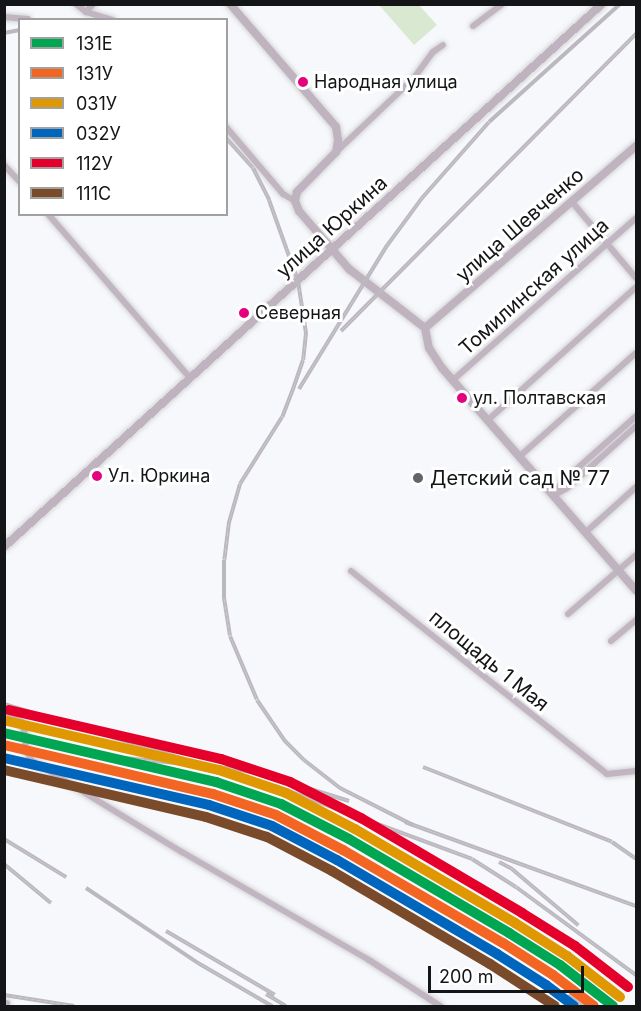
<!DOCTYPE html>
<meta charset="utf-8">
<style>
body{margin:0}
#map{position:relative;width:641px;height:1011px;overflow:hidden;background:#f7f8fb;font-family:Inter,sans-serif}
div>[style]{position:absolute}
.green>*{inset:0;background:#d9e9d1}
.roads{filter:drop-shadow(0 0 2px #d4d4d6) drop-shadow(0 0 2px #d4d4d6)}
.street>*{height:6px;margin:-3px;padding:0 3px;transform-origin:3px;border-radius:3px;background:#c0b5c0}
.secondary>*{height:8px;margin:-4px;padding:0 4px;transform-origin:4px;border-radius:4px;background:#bfb3bf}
.rail>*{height:4px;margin-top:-2px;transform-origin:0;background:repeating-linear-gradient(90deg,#fff 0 4.5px,#bcb8bf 0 9px);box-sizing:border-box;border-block:2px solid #bcb8bf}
.rail-1>*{height:10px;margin:-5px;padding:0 5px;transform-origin:5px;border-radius:5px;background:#00a651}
.rail-2>*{height:10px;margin:-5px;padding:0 5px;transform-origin:5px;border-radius:5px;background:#f26522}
.rail-3>*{height:10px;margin:-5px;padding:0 5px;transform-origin:5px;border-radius:5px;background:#e09802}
.rail-4>*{height:10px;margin:-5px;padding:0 5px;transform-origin:5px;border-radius:5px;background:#0065bd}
.rail-5>*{height:10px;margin:-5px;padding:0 5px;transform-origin:5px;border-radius:5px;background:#e4002b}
.rail-6>*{height:10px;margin:-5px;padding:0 5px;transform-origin:5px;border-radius:5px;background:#7a4b2a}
.dots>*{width:16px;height:16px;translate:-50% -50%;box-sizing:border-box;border:3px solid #fff;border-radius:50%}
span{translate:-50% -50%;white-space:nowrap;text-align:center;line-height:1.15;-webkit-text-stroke:6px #fff;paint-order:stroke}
.bus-label{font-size:18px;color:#141516}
.left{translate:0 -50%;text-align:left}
.street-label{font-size:20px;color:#141516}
.poi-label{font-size:20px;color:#141516}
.frame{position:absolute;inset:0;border:6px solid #141516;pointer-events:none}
.legend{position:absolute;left:18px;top:18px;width:210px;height:198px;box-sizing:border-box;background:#fff;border:2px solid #a1a1a2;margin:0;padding:8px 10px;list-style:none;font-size:18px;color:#141516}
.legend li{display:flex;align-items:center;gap:12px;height:30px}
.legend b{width:30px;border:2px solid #a1a1a2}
.scale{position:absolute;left:428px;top:966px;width:156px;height:27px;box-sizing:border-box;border:3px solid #141516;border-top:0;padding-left:8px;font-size:18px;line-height:21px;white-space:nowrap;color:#141516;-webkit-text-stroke:4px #fff;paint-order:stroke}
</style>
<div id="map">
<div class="green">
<div style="clip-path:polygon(379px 5px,419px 5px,437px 25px,414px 45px)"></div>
</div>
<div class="roads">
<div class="street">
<div style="left:76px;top:4px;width:13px;rotate:39deg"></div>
<div style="left:86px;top:12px;width:28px;rotate:17deg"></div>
<div style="left:86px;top:12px;width:11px;rotate:-49deg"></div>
<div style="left:4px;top:17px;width:24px;rotate:5deg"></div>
<div style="left:473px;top:26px;width:36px;rotate:-37deg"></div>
<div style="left:226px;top:127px;width:88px;rotate:49.6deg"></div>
<div style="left:283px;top:194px;width:14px;rotate:30deg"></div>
<div style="left:336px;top:152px;width:108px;rotate:-43.5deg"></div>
<div style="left:414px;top:78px;width:32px;rotate:-54deg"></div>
<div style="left:433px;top:52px;width:12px;rotate:-35deg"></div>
<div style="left:4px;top:165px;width:23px;rotate:47deg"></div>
<div style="left:572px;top:202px;width:99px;rotate:49.9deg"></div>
<div style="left:48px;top:214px;width:217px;rotate:49.1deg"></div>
<div style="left:453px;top:380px;width:244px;rotate:-41.5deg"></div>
<div style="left:488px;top:420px;width:199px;rotate:-41.9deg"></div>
<div style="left:520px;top:456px;width:155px;rotate:-41.6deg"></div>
<div style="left:554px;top:495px;width:15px;rotate:-58deg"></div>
<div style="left:562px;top:482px;width:99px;rotate:-41.7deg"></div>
<div style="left:555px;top:495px;width:14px;rotate:-30deg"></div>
<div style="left:567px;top:488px;width:93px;rotate:-41.9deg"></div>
<div style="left:586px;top:532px;width:67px;rotate:-42deg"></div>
<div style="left:351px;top:571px;width:327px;rotate:38.4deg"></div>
<div style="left:607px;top:774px;width:29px;rotate:-6deg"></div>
<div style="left:568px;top:614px;width:90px;rotate:-40.9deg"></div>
<div style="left:611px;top:641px;width:33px;rotate:-40deg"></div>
<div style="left:4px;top:713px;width:20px;rotate:27deg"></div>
<div style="left:22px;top:722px;width:17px;rotate:77deg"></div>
<div style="left:26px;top:739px;width:8px;rotate:97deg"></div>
<div style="left:25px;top:747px;width:14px;rotate:65deg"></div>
<div style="left:31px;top:760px;width:177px;rotate:31.4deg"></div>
<div style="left:182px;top:852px;width:216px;rotate:30deg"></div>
<div style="left:369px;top:960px;width:85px;rotate:32.9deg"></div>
<div style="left:6px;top:1006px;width:3px;rotate:-72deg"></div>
</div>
<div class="secondary">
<div style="left:230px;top:4px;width:162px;rotate:49.2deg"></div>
<div style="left:336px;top:127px;width:13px;rotate:81deg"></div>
<div style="left:338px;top:140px;width:12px;rotate:99deg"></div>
<div style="left:336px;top:152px;width:56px;rotate:134.3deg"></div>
<div style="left:297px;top:192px;width:9px;rotate:103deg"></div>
<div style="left:295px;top:201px;width:11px;rotate:68deg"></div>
<div style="left:299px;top:211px;width:77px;rotate:49.2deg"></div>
<div style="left:349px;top:269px;width:96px;rotate:37.8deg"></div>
<div style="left:425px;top:328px;width:20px;rotate:79deg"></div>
<div style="left:429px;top:348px;width:24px;rotate:57deg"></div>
<div style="left:442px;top:368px;width:295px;rotate:48.9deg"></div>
<div style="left:425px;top:328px;width:279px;rotate:-40.8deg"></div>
<div style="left:4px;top:547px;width:808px;rotate:-42.24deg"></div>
</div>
</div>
<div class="rail">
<div style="left:4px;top:33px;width:16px;rotate:-11deg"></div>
<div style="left:226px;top:138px;width:40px;rotate:48deg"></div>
<div style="left:253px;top:168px;width:36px;rotate:63deg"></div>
<div style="left:269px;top:200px;width:86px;rotate:70.3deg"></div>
<div style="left:298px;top:281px;width:53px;rotate:81.3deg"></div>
<div style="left:306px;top:333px;width:27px;rotate:96deg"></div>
<div style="left:303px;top:360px;width:31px;rotate:109deg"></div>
<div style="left:293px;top:389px;width:30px;rotate:111deg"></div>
<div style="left:282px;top:417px;width:79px;rotate:122.1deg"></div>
<div style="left:240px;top:484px;width:40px;rotate:106deg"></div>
<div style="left:229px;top:522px;width:38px;rotate:97deg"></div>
<div style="left:224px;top:560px;width:38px;rotate:90deg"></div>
<div style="left:224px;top:598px;width:38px;rotate:81deg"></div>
<div style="left:230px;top:636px;width:69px;rotate:67.1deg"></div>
<div style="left:257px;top:700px;width:50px;rotate:55.7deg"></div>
<div style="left:285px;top:741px;width:27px;rotate:45deg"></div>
<div style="left:304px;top:760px;width:46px;rotate:37.9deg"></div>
<div style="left:340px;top:788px;width:82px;rotate:26.9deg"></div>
<div style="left:341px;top:331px;width:419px;rotate:-45.2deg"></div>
<div style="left:299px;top:389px;width:167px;rotate:-58.5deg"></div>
<div style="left:386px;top:247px;width:61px;rotate:-53.7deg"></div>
<div style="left:422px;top:198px;width:101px;rotate:-48.6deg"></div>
<div style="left:489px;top:122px;width:176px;rotate:-42deg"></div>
<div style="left:4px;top:704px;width:188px;rotate:17deg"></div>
<div style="left:105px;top:756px;width:131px;rotate:5.7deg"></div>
<div style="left:235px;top:769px;width:32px;rotate:11deg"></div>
<div style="left:266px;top:775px;width:87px;rotate:17.4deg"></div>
<div style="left:423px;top:767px;width:203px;rotate:21.6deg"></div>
<div style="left:612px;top:842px;width:29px;rotate:35deg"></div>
<div style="left:275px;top:786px;width:210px;rotate:20.3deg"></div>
<div style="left:472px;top:859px;width:52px;rotate:32.5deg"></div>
<div style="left:516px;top:887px;width:149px;rotate:36.3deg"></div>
<div style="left:405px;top:822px;width:246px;rotate:20deg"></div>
<div style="left:4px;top:839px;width:73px;rotate:31.5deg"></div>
<div style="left:499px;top:862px;width:15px;rotate:28deg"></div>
<div style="left:512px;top:869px;width:87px;rotate:40.3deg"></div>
<div style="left:4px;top:864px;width:61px;rotate:39.7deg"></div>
<div style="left:86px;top:888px;width:135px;rotate:33.8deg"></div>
<div style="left:198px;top:963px;width:86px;rotate:30.2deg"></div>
<div style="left:166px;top:931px;width:126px;rotate:30.4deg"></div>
<div style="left:266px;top:994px;width:23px;rotate:31deg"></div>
<div style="left:569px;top:994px;width:20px;rotate:37deg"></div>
<div style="left:4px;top:995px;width:71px;rotate:8.9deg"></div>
</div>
<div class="rail-1">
<div style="left:4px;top:733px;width:218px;rotate:13deg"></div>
<div style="left:216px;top:782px;width:69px;rotate:18.7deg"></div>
<div style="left:281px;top:804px;width:76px;rotate:27.2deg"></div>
<div style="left:349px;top:839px;width:186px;rotate:30.4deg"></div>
<div style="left:509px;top:933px;width:60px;rotate:32.1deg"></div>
<div style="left:560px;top:965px;width:67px;rotate:37.7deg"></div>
</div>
<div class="rail-2">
<div style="left:4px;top:745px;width:215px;rotate:13.2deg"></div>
<div style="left:213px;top:794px;width:66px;rotate:18.4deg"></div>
<div style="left:276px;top:815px;width:76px;rotate:27.6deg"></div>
<div style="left:343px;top:850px;width:185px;rotate:30.2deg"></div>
<div style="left:503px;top:943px;width:59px;rotate:32.6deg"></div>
<div style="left:553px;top:975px;width:51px;rotate:37.1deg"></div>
</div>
<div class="rail-3">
<div style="left:7px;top:721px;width:218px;rotate:13deg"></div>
<div style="left:219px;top:770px;width:71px;rotate:18.9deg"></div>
<div style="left:286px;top:793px;width:78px;rotate:27.6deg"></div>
<div style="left:355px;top:829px;width:186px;rotate:30.4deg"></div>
<div style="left:515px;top:923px;width:62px;rotate:32.4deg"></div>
<div style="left:567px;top:956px;width:67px;rotate:37.7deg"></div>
</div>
<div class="rail-4">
<div style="left:4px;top:758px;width:210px;rotate:12.9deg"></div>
<div style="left:209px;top:805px;width:66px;rotate:18.4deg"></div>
<div style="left:272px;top:826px;width:73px;rotate:27.6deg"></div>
<div style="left:337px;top:860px;width:186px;rotate:30.4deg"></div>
<div style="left:497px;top:954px;width:58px;rotate:32.3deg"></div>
<div style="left:546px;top:985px;width:35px;rotate:37deg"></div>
</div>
<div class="rail-5">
<div style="left:9px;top:710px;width:218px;rotate:13deg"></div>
<div style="left:221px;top:759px;width:73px;rotate:18.4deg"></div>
<div style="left:290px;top:782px;width:80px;rotate:26.9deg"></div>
<div style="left:361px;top:818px;width:187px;rotate:30.5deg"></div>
<div style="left:522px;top:913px;width:62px;rotate:31.9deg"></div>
<div style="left:575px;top:946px;width:67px;rotate:37.7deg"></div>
</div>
<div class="rail-6">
<div style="left:4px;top:770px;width:207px;rotate:13.1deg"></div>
<div style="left:206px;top:817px;width:64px;rotate:18.2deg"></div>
<div style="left:267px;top:837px;width:73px;rotate:27.6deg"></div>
<div style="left:332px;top:871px;width:183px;rotate:30.5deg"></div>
<div style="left:490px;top:964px;width:77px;rotate:32.9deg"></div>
</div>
<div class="dots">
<div style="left:303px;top:82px;background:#e5007d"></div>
<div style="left:244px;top:313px;background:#e5007d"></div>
<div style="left:462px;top:398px;background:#e5007d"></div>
<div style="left:97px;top:476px;background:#e5007d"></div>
<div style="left:418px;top:478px;background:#636466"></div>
</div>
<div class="bus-label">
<span class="left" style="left:314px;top:82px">Народная улица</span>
<span class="left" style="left:255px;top:313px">Северная</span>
<span class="left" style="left:473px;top:398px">ул. Полтавская</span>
<span class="left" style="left:108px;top:476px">Ул. Юркина</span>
</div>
<div class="street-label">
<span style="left:520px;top:225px;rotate:-41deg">улица Шевченко</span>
<span style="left:332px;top:227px;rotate:-42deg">улица Юркина</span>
<span style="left:534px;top:287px;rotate:-42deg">Томилинская улица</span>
<span style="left:489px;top:661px;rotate:39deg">площадь 1 Мая</span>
</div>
<div class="poi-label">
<span class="left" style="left:430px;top:478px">Детский сад № 77</span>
</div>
<div class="frame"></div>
<ul class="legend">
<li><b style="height:8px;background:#00a651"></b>131Е</li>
<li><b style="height:8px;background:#f26522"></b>131У</li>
<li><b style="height:8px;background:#e09802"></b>031У</li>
<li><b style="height:8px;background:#0065bd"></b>032У</li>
<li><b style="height:8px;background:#e4002b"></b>112У</li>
<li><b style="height:8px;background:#7a4b2a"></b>111С</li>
</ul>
<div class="scale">200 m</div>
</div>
